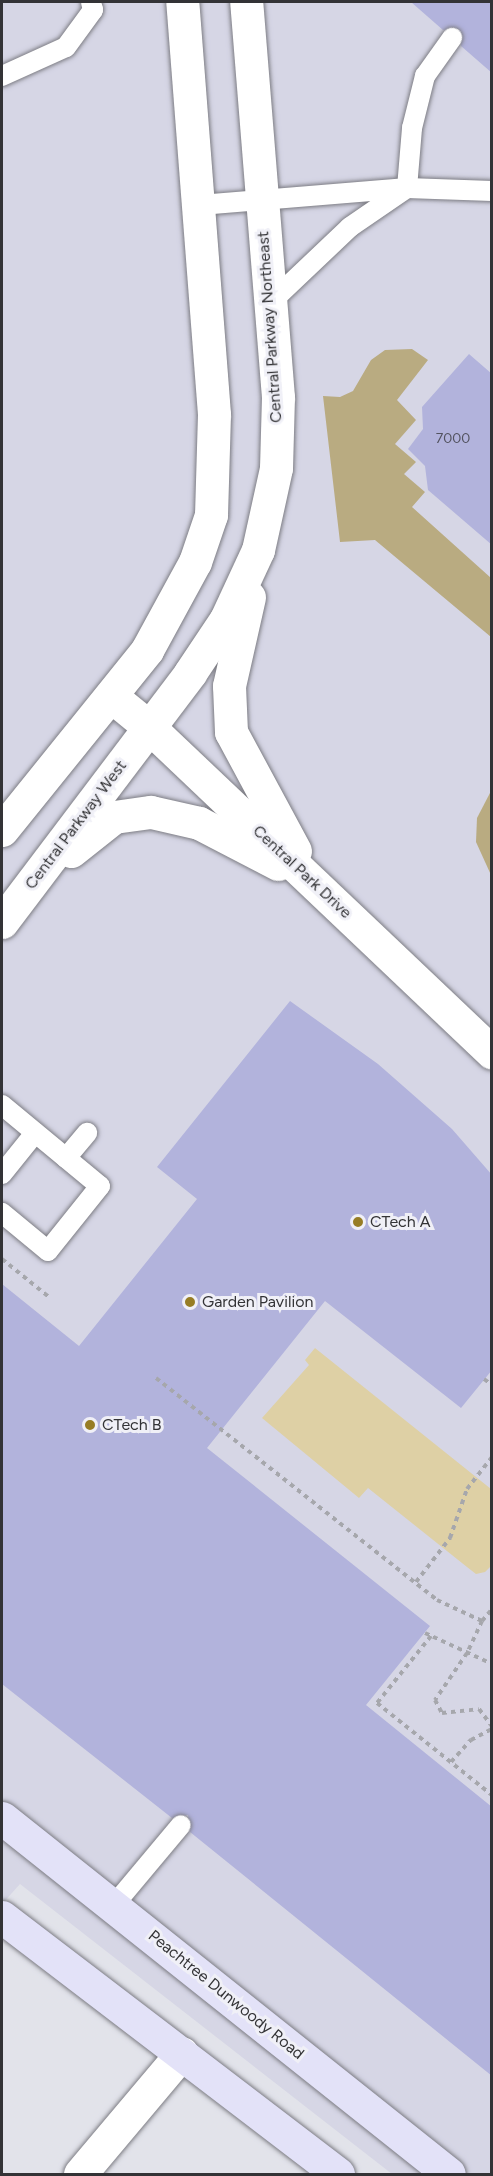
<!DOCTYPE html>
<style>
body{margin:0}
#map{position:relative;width:493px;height:2176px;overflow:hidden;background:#e2e3ea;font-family:Figtree,sans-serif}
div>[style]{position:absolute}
.built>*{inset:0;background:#d6d6e5}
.green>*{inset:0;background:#ded0a5}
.water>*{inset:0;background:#b9ab81}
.building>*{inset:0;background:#b2b3dc}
.path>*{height:4px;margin-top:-2px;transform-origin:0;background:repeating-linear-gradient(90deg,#a6a7ac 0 4.5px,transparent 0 9px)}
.roads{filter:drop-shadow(0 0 2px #7d7d84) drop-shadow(0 0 2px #7d7d84)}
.service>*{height:20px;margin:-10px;padding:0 10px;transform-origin:10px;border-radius:10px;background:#fff}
.minor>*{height:33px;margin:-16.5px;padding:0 16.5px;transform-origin:16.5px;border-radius:16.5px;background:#fff}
.tertiary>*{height:33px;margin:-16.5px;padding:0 16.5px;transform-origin:16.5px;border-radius:16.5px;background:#fff}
.secondary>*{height:33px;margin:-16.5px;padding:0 16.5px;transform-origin:16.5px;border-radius:16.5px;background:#e3e2f8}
.dots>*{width:16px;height:16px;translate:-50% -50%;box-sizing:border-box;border:3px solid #f0f0f7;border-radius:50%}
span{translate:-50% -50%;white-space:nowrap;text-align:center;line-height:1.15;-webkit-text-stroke:6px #f0f0f7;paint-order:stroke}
.number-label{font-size:14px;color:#535360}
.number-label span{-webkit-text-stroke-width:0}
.street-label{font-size:16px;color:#333336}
.poi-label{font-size:16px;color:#333336}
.left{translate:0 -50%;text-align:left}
.frame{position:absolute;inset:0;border:3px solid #333336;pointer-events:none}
</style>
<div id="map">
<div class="built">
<div style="clip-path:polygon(2px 2px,491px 2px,491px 2174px,392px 2174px,20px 1884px,2px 1904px)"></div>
</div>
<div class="green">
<div style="clip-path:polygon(315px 1348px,491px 1489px,491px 1566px,485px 1572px,476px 1574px,467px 1567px,368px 1488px,359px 1498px,262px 1418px,309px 1365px,305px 1360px)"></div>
</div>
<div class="water">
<div style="clip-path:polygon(412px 349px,428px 360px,397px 400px,416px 420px,395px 444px,416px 462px,404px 474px,425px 492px,412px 507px,491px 578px,491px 637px,375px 540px,340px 542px,323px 396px,340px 397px,353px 391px,371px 360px,385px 350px)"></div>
<div style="clip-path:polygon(491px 791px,491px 875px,476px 842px,477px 818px)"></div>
</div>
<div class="building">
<div style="clip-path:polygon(411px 2px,492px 2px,492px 73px,461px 46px,459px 29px,443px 30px)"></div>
<div style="clip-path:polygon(469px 354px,492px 374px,492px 545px,428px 490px,425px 466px,408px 449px,423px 429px,422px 407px)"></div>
<div style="clip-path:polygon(290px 1001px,378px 1064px,452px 1129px,492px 1175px,492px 1370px,461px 1408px,325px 1301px,207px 1448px,430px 1626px,366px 1705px,492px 1807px,492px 2076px,190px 1832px,188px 1815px,172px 1818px,2px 1684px,2px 1284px,79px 1346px,197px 1199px,157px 1167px)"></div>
</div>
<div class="path">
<div style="left:2px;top:1259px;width:60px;rotate:39deg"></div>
<div style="left:156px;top:1378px;width:358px;rotate:38.3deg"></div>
<div style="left:437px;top:1600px;width:50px;rotate:25deg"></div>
<div style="left:482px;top:1621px;width:35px;rotate:115deg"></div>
<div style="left:467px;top:1653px;width:57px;rotate:124.2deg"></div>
<div style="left:435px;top:1700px;width:15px;rotate:62deg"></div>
<div style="left:442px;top:1713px;width:37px;rotate:-6deg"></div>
<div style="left:479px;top:1709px;width:21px;rotate:53deg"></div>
<div style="left:484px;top:1379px;width:10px;rotate:37deg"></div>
<div style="left:416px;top:1582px;width:56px;rotate:-52.3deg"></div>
<div style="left:450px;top:1538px;width:52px;rotate:-70.9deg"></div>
<div style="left:467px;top:1489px;width:41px;rotate:-52deg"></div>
<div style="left:482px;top:1621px;width:16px;rotate:-50deg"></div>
<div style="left:425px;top:1633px;width:74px;rotate:24.8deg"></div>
<div style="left:431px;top:1636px;width:86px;rotate:128.9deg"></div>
<div style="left:377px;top:1703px;width:147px;rotate:38.7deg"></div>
<div style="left:451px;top:1762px;width:30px;rotate:-48deg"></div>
<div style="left:471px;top:1740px;width:24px;rotate:-28deg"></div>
</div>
<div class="roads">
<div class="service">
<div style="left:2px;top:76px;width:70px;rotate:-24.4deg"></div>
<div style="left:66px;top:47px;width:46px;rotate:-53.9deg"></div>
<div style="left:93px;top:10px;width:8px;rotate:-104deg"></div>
<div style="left:200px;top:205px;width:208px;rotate:-4.7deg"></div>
<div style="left:407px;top:188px;width:85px;rotate:2deg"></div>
<div style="left:270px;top:303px;width:110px;rotate:-43.5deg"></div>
<div style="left:350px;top:227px;width:69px;rotate:-34.4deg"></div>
<div style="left:407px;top:188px;width:60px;rotate:-85.2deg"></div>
<div style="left:412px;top:128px;width:54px;rotate:-76deg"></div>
<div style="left:425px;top:76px;width:47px;rotate:-54.6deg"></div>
<div style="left:2px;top:1105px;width:127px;rotate:39.6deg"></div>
<div style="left:100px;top:1186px;width:83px;rotate:128.7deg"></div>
<div style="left:48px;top:1251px;width:60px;rotate:-140.4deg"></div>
<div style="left:66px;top:1158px;width:33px;rotate:-50deg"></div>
<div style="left:2px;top:1174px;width:53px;rotate:-51.2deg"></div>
<div style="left:114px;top:1905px;width:104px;rotate:-50.1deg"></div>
</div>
<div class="minor">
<div style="left:80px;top:2174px;width:158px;rotate:-49.9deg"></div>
</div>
<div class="tertiary">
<div style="left:249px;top:597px;width:91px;rotate:102.7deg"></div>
<div style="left:229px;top:686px;width:46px;rotate:87.5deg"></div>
<div style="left:231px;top:732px;width:135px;rotate:61.7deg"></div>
<div style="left:111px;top:696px;width:49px;rotate:39.2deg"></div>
<div style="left:149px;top:727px;width:473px;rotate:43.5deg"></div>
<div style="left:2px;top:830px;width:231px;rotate:-51.1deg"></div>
<div style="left:147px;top:650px;width:100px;rotate:-61.4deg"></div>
<div style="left:195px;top:562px;width:50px;rotate:-71.2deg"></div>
<div style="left:211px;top:515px;width:101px;rotate:-88.3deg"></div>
<div style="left:214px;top:414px;width:413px;rotate:-94.4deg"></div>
<div style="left:71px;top:851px;width:55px;rotate:-38.3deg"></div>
<div style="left:114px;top:817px;width:37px;rotate:-8deg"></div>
<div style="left:151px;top:812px;width:49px;rotate:12.9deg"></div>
<div style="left:199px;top:823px;width:89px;rotate:27.4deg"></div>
<div style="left:2px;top:922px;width:312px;rotate:-52.9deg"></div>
<div style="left:190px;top:673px;width:65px;rotate:-56.3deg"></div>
<div style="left:226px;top:619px;width:76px;rotate:-65.1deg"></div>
<div style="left:258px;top:550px;width:84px;rotate:-77.6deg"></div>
<div style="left:276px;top:468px;width:71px;rotate:-88.4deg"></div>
<div style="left:278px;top:397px;width:396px;rotate:-94.6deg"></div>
</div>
<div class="secondary">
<div style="left:2px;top:1818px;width:571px;rotate:38.53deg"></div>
<div style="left:2px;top:1917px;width:423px;rotate:37.4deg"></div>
</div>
</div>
<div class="dots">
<div style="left:358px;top:1222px;background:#977d25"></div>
<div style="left:190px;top:1302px;background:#977d25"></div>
<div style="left:90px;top:1425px;background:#977d25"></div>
</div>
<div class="number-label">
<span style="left:453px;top:439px">7000</span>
</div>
<div class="street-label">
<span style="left:270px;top:327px;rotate:-94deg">Central Parkway Northeast</span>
<span style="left:76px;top:825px;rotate:-53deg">Central Parkway West</span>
<span style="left:302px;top:872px;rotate:43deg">Central Park Drive</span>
<span style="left:226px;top:1995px;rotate:39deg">Peachtree Dunwoody Road</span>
</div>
<div class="poi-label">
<span class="left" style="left:370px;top:1222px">CTech A</span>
<span class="left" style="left:202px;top:1302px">Garden Pavilion</span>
<span class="left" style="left:102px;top:1425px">CTech B</span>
</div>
<div class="frame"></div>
</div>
